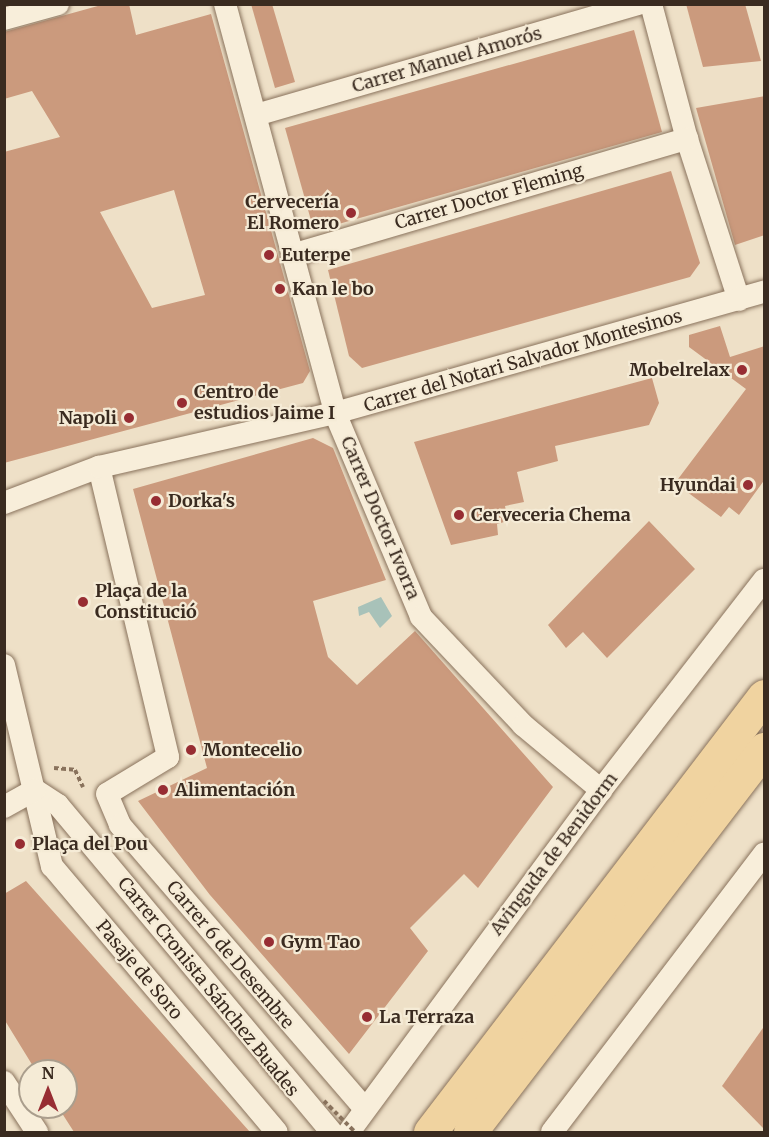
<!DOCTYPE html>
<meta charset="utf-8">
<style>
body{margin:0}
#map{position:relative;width:769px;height:1137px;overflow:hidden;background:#eee0c7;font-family:Merriweather,serif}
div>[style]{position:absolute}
.water>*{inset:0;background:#a8c2b9}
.building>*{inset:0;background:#cb9a7d}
.path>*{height:4px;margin-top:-2px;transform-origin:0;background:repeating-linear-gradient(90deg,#89725c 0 4.5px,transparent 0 7.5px)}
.roads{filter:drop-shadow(0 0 2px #89725c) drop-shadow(0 0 2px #89725c)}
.minor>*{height:22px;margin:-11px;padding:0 11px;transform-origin:11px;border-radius:11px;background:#f8eeda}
.primary>*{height:33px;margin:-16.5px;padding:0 16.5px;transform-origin:16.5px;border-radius:16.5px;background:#f0d3a0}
.path-bridge>*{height:4px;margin-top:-2px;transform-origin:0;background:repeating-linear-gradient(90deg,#89725c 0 4.5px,transparent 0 7.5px)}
.dots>*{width:16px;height:16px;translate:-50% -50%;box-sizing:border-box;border:3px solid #f5ebd6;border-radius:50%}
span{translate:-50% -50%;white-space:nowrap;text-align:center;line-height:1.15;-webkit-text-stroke:4.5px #f5ebd6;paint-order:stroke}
.street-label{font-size:18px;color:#3a2b20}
.poi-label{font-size:18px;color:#3a2b20;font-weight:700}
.right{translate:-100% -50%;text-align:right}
.left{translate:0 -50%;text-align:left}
.frame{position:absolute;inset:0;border:6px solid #3a2b20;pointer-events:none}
.north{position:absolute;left:18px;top:1059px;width:60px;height:60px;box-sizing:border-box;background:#f5ebd6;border:2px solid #aa9e8d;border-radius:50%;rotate:0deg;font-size:16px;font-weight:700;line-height:24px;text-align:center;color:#3a2b20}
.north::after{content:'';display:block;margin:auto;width:21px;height:27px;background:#972d33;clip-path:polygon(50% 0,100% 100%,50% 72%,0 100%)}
</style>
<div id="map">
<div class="water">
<div style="clip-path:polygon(381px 597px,392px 616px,380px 628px,369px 612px,359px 616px,358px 607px)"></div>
</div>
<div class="building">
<div style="clip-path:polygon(evenodd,105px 4px,129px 4px,136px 35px,211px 14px,310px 371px,303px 383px,4px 463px,4px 152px,60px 137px,32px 91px,4px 99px,4px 32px,105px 4px,174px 190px,205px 295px,152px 308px,100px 212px,174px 190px)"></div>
<div style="clip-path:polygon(251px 4px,272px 4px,295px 82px,275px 88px)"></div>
<div style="clip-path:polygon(686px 4px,745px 4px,761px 61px,703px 67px)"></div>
<div style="clip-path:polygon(634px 30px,662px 132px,314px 231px,285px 128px)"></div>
<div style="clip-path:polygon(765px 96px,765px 235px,735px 245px,696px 108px)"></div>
<div style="clip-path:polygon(671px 171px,700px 263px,690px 277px,362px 368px,349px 356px,328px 270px)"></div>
<div style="clip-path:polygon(720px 326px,730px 357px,765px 346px,765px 479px,739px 515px,729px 507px,721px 517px,675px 483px,746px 389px,689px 347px,689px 335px)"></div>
<div style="clip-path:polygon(652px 378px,659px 403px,649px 425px,555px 446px,558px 461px,517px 472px,524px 502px,505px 506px,508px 521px,497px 524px,498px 535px,451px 545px,414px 442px)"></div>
<div style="clip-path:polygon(313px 438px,333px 448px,386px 580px,313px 601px,328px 657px,357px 685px,415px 631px,553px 787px,478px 888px,464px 874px,410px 928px,428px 951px,349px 1054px,210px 895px,138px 801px,207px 768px,133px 489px)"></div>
<div style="clip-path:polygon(649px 521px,695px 569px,607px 658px,583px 632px,566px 648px,548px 625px)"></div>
<div style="clip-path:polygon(26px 881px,250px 1132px,74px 1132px,58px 1107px,66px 1107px,66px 1071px,36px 1071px,4px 1019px,4px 894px)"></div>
<div style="clip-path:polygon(765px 1025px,765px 1130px,722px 1086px)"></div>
</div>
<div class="path">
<div style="left:54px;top:768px;width:21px;rotate:5deg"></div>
<div style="left:75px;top:770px;width:19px;rotate:65deg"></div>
</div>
<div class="roads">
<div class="minor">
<div style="left:225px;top:4px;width:424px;rotate:74.9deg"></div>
<div style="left:335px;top:413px;width:221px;rotate:67.1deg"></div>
<div style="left:421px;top:617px;width:149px;rotate:46.6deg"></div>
<div style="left:523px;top:725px;width:102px;rotate:39.8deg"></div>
<div style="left:651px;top:4px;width:140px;rotate:75.1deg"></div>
<div style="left:687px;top:139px;width:169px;rotate:72.1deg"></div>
<div style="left:4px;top:19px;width:56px;rotate:-15.5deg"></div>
<div style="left:256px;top:115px;width:398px;rotate:-16.2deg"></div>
<div style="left:292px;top:255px;width:412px;rotate:-16.4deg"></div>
<div style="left:99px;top:467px;width:298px;rotate:76.6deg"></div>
<div style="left:168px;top:757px;width:71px;rotate:148.8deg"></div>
<div style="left:107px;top:794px;width:34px;rotate:67deg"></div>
<div style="left:120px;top:825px;width:374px;rotate:49.2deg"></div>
<div style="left:4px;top:503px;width:102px;rotate:-20.8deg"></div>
<div style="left:99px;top:467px;width:242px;rotate:-12.9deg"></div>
<div style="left:335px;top:413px;width:446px;rotate:-15.8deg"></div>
<div style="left:4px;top:665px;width:207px;rotate:76.6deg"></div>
<div style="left:52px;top:866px;width:348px;rotate:49.8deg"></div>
<div style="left:35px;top:790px;width:27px;rotate:33deg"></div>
<div style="left:58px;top:805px;width:426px;rotate:50.1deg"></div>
<div style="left:4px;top:807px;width:35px;rotate:-29deg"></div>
<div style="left:4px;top:1082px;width:60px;rotate:56.6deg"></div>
<div style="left:349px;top:1132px;width:425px;rotate:-53.6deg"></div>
<div style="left:601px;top:790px;width:266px;rotate:-52.2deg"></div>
<div style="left:552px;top:1132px;width:350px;rotate:-52.7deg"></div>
</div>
<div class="primary">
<div style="left:430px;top:1132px;width:549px;rotate:-52.55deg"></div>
<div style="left:470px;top:1132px;width:483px;rotate:-52.5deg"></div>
</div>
</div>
<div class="path-bridge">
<div style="left:324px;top:1101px;width:44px;rotate:45deg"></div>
</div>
<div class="dots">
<div style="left:351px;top:213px;background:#972d33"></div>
<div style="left:269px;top:255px;background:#972d33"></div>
<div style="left:280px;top:289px;background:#972d33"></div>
<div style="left:742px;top:370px;background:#972d33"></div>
<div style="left:182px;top:403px;background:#972d33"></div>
<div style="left:129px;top:418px;background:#972d33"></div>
<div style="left:748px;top:485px;background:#972d33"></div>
<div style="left:156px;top:501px;background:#972d33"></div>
<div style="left:459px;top:515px;background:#972d33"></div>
<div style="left:83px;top:602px;background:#972d33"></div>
<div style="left:191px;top:750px;background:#972d33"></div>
<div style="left:163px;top:790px;background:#972d33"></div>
<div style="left:20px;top:844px;background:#972d33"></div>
<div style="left:269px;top:942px;background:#972d33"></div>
<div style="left:367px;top:1017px;background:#972d33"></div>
</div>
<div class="street-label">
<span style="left:447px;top:60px;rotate:-16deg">Carrer Manuel Amorós</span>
<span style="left:489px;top:197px;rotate:-16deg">Carrer Doctor Fleming</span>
<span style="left:523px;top:361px;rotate:-16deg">Carrer del Notari Salvador Montesinos</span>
<span style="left:380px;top:518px;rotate:67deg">Carrer Doctor Ivorra</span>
<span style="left:554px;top:854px;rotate:-53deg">Avinguda de Benidorm</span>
<span style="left:230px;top:955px;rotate:50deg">Carrer 6 de Desembre</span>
<span style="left:139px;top:970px;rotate:50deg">Pasaje de Soro</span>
<span style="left:208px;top:987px;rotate:51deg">Carrer Cronista Sánchez Buades</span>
</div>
<div class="poi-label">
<span class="right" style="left:339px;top:213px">Cervecería<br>El Romero</span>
<span class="left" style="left:281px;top:255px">Euterpe</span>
<span class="left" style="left:292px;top:289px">Kan le bo</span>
<span class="right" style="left:730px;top:370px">Mobelrelax</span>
<span class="left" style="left:194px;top:403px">Centro de<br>estudios Jaime I</span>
<span class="right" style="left:117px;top:418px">Napoli</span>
<span class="right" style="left:736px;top:485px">Hyundai</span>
<span class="left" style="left:168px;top:501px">Dorka's</span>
<span class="left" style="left:471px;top:515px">Cerveceria Chema</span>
<span class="left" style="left:95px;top:602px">Plaça de la<br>Constitució</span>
<span class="left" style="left:203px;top:750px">Montecelio</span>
<span class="left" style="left:175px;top:790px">Alimentación</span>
<span class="left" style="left:32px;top:844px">Plaça del Pou</span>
<span class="left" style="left:281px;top:942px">Gym Tao</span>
<span class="left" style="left:379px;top:1017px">La Terraza</span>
</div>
<div class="frame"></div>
<div class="north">N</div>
</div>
